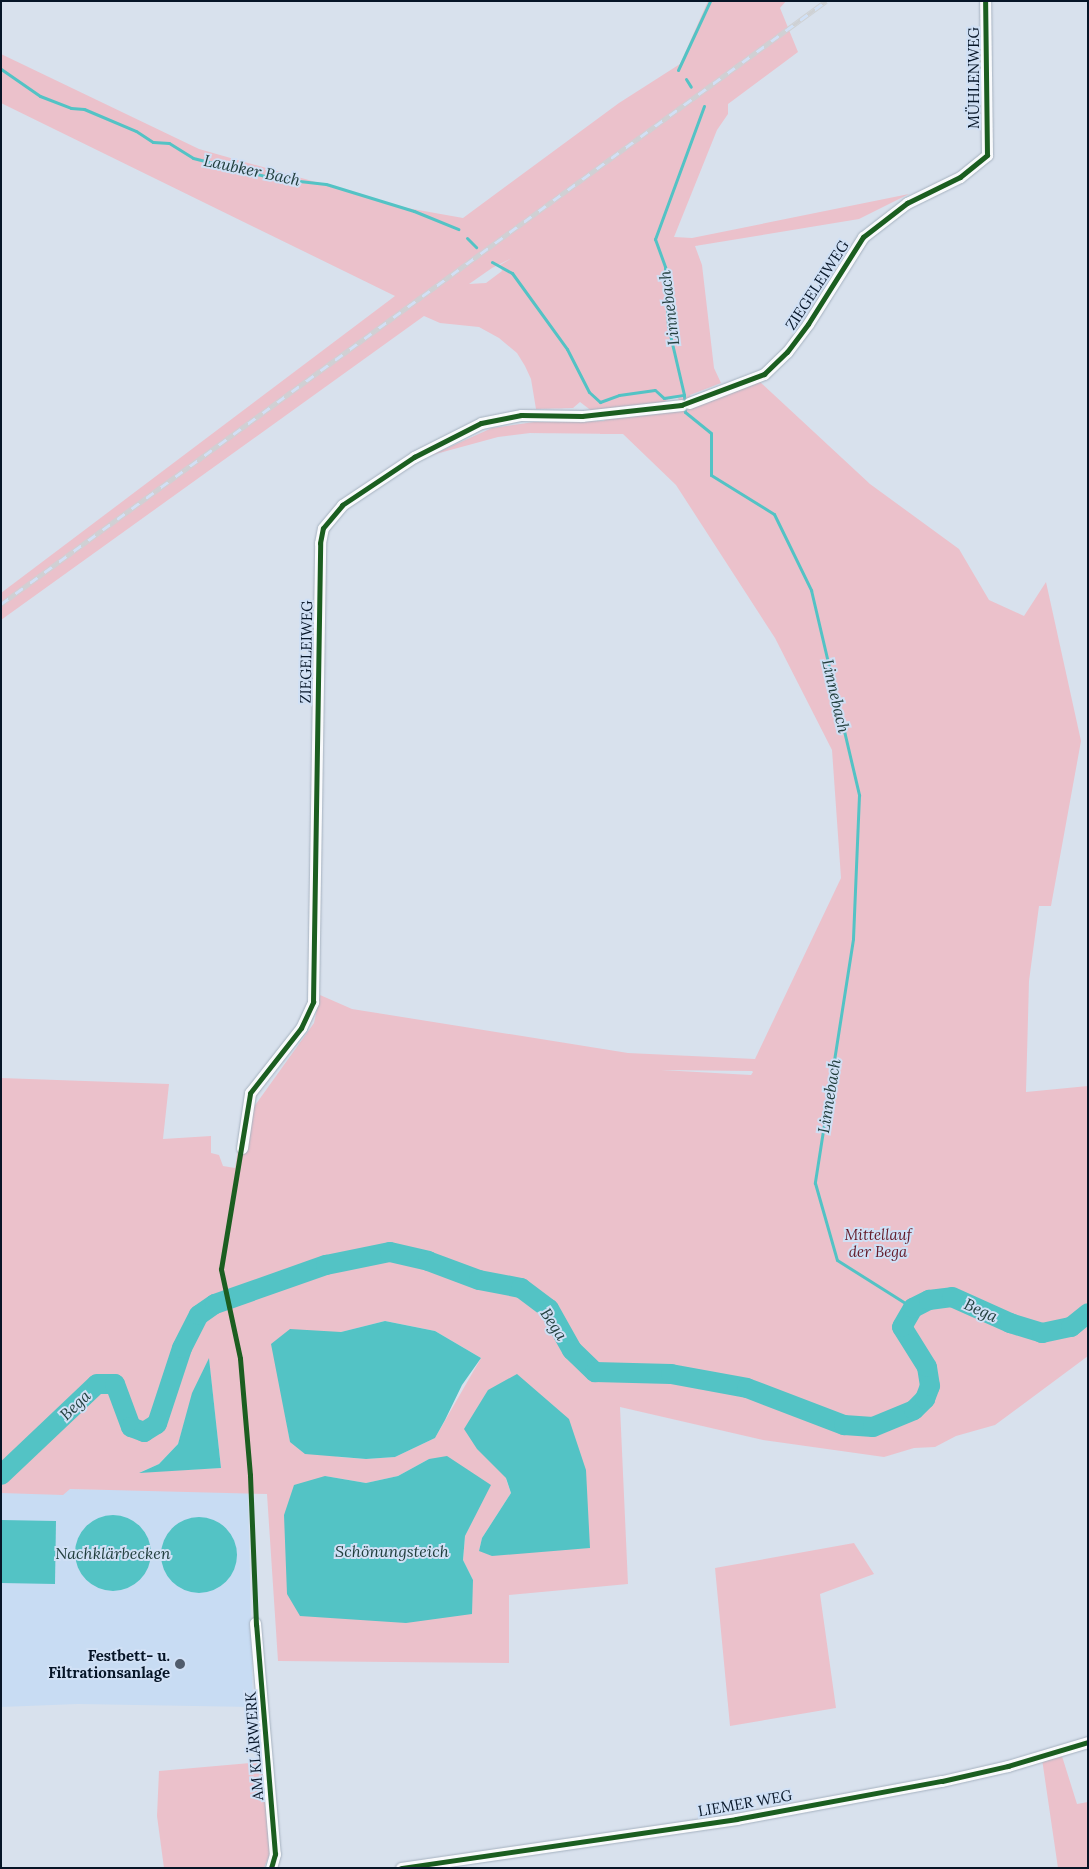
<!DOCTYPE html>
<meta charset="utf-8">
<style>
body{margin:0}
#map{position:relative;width:1089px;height:1869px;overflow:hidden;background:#d8e1ed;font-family:Lora,serif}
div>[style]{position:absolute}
.built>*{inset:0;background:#c8dcf3}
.green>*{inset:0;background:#ebc1cb}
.water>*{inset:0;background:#53c3c5}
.round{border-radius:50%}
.stream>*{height:3px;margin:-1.5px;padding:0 1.5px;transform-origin:1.5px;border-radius:1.5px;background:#53c3c5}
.river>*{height:20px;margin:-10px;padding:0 10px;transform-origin:10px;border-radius:10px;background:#53c3c5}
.roads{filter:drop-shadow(0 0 1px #a6b2c0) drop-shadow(0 0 1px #a6b2c0)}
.minor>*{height:11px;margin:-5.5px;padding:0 5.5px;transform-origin:5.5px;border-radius:5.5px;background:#f9fafc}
.rail>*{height:5px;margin-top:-2.5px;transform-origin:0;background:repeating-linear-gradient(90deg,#d0e0f5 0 9px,#ced1d4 0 18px);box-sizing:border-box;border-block:1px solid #ced1d4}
.cycleway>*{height:5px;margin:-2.5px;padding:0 2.5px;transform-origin:2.5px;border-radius:2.5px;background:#1b5e20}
.dots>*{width:14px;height:14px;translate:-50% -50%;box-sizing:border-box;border:2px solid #d0e0f5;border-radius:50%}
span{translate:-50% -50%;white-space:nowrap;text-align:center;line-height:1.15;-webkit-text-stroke:4px #d0e0f5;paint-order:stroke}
.street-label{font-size:15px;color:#061527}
.park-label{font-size:15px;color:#631a28;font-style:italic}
.poi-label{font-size:15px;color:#061527;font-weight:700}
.right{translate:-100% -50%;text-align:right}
.water-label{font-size:16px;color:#213e3d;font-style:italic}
.frame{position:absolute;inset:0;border:2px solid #061527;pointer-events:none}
</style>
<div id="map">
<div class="built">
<div style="clip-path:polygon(1px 1488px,248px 1492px,253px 1707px,78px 1704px,1px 1707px)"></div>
</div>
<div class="green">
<div style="clip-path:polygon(evenodd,708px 1px,786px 1px,780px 8px,798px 52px,728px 104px,728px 114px,717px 130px,674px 237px,692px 238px,909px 194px,859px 219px,695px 246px,702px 265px,714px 368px,721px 383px,690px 395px,693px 407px,759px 381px,870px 484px,959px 549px,989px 600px,1024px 616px,1046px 582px,1081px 741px,1051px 906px,1039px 906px,1029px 981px,1026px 1092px,1088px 1086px,1088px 1356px,995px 1425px,956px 1436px,935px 1447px,914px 1448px,884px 1457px,763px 1440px,620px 1407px,628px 1584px,509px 1595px,509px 1663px,278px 1661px,267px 1494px,70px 1489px,63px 1495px,1px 1493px,1px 1078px,169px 1084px,163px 1139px,211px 1136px,211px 1153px,219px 1155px,223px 1166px,235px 1168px,240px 1137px,251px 1111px,314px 1023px,320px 995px,352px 1009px,628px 1053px,755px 1059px,841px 878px,832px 750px,775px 638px,676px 485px,623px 434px,530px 433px,498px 437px,432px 455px,492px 428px,534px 422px,605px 421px,580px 402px,573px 408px,536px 409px,531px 379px,525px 366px,517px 353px,499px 338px,479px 327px,440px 323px,424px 316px,1px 620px,1px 593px,395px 296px,1px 103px,1px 54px,199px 149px,407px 208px,463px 218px,619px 103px,680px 64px,708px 1px,512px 258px,500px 265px,502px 271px,486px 283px,469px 284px,492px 268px,512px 258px,708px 1px,678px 397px,681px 409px,655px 407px,669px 399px,678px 397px,708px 1px,661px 1070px,752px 1071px,753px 1072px,751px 1075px,661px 1070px,708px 1px,385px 1321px,435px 1331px,481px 1358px,435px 1438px,395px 1457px,366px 1459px,339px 1457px,290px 1442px,281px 1390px,320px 1332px,341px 1332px,385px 1321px,708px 1px,209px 1359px,221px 1468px,141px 1472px,159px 1464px,178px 1444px,194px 1390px,209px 1359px,708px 1px,429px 1459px,490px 1485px,465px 1536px,463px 1560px,473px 1580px,325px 1476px,366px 1483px,398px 1476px,429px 1459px,708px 1px,506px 1479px,590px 1548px,479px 1551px,482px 1538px,511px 1493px,506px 1479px)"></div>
<div style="clip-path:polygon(854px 1543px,874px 1574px,820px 1594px,836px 1708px,730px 1726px,715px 1568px)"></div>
<div style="clip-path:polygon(1061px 1753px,1077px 1804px,1088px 1802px,1088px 1868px,1058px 1868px,1042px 1759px)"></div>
<div style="clip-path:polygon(262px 1762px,271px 1851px,264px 1868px,164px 1868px,157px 1816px,159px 1771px)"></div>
</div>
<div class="water">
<div style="clip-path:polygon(385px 1321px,435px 1331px,481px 1358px,462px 1385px,445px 1420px,435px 1438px,395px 1457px,366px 1459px,305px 1454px,290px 1442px,271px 1344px,290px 1329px,341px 1332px)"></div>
<div style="clip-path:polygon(209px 1358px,221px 1468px,139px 1473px,159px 1464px,178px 1444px,192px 1393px)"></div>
<div style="clip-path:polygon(517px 1374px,569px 1419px,586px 1470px,590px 1548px,492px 1556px,479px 1551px,482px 1538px,511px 1493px,506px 1478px,477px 1449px,464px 1429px,488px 1390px)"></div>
<div style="clip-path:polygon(447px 1456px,491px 1485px,465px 1536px,463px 1560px,473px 1580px,472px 1614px,406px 1623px,300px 1616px,287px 1594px,284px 1515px,294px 1485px,325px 1476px,366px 1483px,398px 1476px,429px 1459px)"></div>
<div class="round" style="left:75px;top:1515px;width:76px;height:76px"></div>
<div class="round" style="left:161px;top:1517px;width:76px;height:76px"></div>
<div style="clip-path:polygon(1px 1520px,56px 1521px,55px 1584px,1px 1583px)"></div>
</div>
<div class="stream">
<div style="left:1px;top:69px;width:47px;rotate:34.7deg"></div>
<div style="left:40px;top:96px;width:33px;rotate:21deg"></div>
<div style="left:71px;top:108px;width:13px;rotate:4deg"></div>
<div style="left:84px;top:109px;width:56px;rotate:22.9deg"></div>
<div style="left:136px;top:131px;width:20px;rotate:33deg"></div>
<div style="left:153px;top:142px;width:16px;rotate:4deg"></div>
<div style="left:169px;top:143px;width:28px;rotate:32deg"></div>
<div style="left:193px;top:158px;width:82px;rotate:14deg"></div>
<div style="left:273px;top:178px;width:53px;rotate:6.5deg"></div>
<div style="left:326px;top:184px;width:92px;rotate:17.1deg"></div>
<div style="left:414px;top:211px;width:48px;rotate:22.2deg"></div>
<div style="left:678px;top:70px;width:76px;rotate:-65.1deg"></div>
<div style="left:686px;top:79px;width:9px;rotate:58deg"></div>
<div style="left:704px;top:106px;width:142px;rotate:110.2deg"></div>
<div style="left:655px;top:239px;width:30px;rotate:70deg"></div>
<div style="left:665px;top:267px;width:59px;rotate:87.1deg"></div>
<div style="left:668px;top:326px;width:71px;rotate:76.9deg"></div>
<div style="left:684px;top:395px;width:17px;rotate:87deg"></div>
<div style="left:685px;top:412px;width:33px;rotate:39deg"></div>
<div style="left:711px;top:433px;width:42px;rotate:90deg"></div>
<div style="left:711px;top:475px;width:74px;rotate:31.8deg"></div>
<div style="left:774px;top:514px;width:85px;rotate:64deg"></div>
<div style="left:811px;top:590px;width:211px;rotate:76.8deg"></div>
<div style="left:859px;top:795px;width:144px;rotate:92.4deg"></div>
<div style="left:853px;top:939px;width:247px;rotate:98.9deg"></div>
<div style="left:815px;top:1183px;width:80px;rotate:74.1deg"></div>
<div style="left:837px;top:1260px;width:90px;rotate:32.3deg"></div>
<div style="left:467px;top:238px;width:13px;rotate:45deg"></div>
<div style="left:492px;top:262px;width:23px;rotate:29deg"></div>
<div style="left:512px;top:273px;width:94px;rotate:54.1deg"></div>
<div style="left:567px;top:349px;width:48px;rotate:62.9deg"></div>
<div style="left:589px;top:392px;width:15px;rotate:42deg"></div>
<div style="left:600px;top:402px;width:20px;rotate:-20deg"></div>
<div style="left:619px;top:395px;width:36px;rotate:-8deg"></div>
<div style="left:655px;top:390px;width:12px;rotate:42deg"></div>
<div style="left:664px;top:398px;width:20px;rotate:-9deg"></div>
</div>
<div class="river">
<div style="left:1px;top:1475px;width:132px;rotate:-43.5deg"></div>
<div style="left:97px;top:1384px;width:18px"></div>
<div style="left:115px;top:1384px;width:46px;rotate:69.6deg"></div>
<div style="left:131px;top:1427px;width:14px;rotate:21deg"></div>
<div style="left:144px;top:1432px;width:15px;rotate:-32deg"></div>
<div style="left:157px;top:1424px;width:80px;rotate:-71.8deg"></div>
<div style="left:182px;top:1348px;width:37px;rotate:-63deg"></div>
<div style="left:199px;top:1315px;width:19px;rotate:-35deg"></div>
<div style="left:215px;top:1304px;width:118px;rotate:-19.4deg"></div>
<div style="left:326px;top:1265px;width:65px;rotate:-11.5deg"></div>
<div style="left:390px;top:1252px;width:39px;rotate:13deg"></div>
<div style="left:428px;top:1261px;width:54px;rotate:20.4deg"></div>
<div style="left:479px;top:1280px;width:43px;rotate:10.8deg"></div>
<div style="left:521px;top:1288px;width:35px;rotate:37deg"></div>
<div style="left:549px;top:1309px;width:47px;rotate:60.7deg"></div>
<div style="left:572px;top:1350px;width:32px;rotate:44deg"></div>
<div style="left:595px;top:1372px;width:76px;rotate:1.5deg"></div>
<div style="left:671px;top:1374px;width:77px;rotate:10.4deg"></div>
<div style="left:747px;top:1388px;width:104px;rotate:20.9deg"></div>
<div style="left:844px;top:1425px;width:29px;rotate:4deg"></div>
<div style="left:873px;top:1427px;width:44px;rotate:-22.5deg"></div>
<div style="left:914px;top:1410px;width:16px;rotate:-45deg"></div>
<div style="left:925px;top:1399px;width:14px;rotate:-69deg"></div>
<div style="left:930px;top:1386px;width:19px;rotate:-99deg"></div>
<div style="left:927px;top:1367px;width:47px;rotate:-122deg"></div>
<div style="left:902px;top:1327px;width:22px;rotate:-60deg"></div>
<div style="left:913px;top:1308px;width:18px;rotate:-27deg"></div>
<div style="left:929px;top:1300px;width:23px;rotate:-7deg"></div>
<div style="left:952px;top:1297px;width:64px;rotate:24.1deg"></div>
<div style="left:1010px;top:1323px;width:34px;rotate:17deg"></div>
<div style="left:1042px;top:1333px;width:30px;rotate:-12deg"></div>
<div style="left:1071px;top:1327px;width:22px;rotate:-39deg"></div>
</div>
<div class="roads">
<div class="minor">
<div style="left:689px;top:403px;width:80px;rotate:-21.1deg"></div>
<div style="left:764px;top:374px;width:32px;rotate:-44deg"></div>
<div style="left:787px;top:352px;width:35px;rotate:-53deg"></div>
<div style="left:808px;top:324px;width:103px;rotate:-57.7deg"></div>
<div style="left:863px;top:237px;width:56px;rotate:-37.7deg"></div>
<div style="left:907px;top:203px;width:59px;rotate:-26.1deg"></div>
<div style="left:960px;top:177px;width:35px;rotate:-39deg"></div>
<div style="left:987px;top:155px;width:154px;rotate:-90.7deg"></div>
<div style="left:242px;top:1148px;width:56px;rotate:-81.7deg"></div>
<div style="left:250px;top:1093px;width:83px;rotate:-51.9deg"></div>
<div style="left:301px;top:1028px;width:29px;rotate:-65deg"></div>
<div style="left:313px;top:1002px;width:459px;rotate:-89.1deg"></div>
<div style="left:320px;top:543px;width:15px;rotate:-79deg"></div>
<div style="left:323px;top:528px;width:30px;rotate:-50deg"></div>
<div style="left:342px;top:505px;width:87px;rotate:-33.7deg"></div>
<div style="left:414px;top:457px;width:75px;rotate:-26.9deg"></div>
<div style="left:481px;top:423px;width:41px;rotate:-11.3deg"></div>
<div style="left:521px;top:415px;width:61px;rotate:0.9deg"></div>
<div style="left:582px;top:416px;width:100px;rotate:-6.3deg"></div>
<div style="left:255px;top:1623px;width:232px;rotate:85.1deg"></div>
<div style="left:275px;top:1854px;width:15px;rotate:106deg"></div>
<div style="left:401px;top:1868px;width:339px;rotate:-8.3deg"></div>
<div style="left:736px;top:1819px;width:209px;rotate:-10.5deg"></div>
<div style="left:942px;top:1781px;width:68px;rotate:-12.8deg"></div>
<div style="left:1008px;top:1766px;width:84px;rotate:-16.7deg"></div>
</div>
</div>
<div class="rail">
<div style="left:1px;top:604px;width:1022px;rotate:-36.16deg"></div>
</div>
<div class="cycleway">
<div style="left:271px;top:1868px;width:15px;rotate:-74deg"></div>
<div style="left:275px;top:1854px;width:230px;rotate:-94.7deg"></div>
<div style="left:256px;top:1625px;width:150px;rotate:-92.3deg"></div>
<div style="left:250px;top:1475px;width:117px;rotate:-94.9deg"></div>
<div style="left:240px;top:1358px;width:91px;rotate:-102.1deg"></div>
<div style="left:221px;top:1269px;width:178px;rotate:-80.6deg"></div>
<div style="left:250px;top:1093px;width:83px;rotate:-51.9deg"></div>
<div style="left:301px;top:1028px;width:29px;rotate:-65deg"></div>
<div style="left:313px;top:1002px;width:459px;rotate:-89.1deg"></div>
<div style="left:320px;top:543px;width:15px;rotate:-79deg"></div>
<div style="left:323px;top:528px;width:30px;rotate:-50deg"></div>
<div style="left:342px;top:505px;width:87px;rotate:-33.7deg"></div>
<div style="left:414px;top:457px;width:75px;rotate:-26.9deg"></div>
<div style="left:481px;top:423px;width:41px;rotate:-11.3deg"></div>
<div style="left:521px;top:415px;width:61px;rotate:0.9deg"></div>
<div style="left:582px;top:416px;width:100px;rotate:-6.3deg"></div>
<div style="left:681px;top:405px;width:89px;rotate:-20.5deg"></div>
<div style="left:764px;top:374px;width:32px;rotate:-44deg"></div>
<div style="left:787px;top:352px;width:35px;rotate:-53deg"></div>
<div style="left:808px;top:324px;width:103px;rotate:-57.7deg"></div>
<div style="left:863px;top:237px;width:56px;rotate:-37.7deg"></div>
<div style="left:907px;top:203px;width:59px;rotate:-26.1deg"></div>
<div style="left:960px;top:177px;width:35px;rotate:-39deg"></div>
<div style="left:987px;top:155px;width:154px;rotate:-90.7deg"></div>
<div style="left:401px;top:1868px;width:339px;rotate:-8.3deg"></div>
<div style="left:736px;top:1819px;width:209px;rotate:-10.5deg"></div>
<div style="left:942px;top:1781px;width:68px;rotate:-12.8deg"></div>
<div style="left:1008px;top:1766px;width:84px;rotate:-16.7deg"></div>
</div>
<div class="dots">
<div style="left:180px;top:1664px;background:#505c6c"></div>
</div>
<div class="street-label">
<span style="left:974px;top:78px;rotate:-90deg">MÜHLENWEG</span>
<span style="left:817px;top:285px;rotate:-57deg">ZIEGELEIWEG</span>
<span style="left:306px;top:652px;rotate:-89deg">ZIEGELEIWEG</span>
<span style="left:254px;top:1746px;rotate:-94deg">AM KLÄRWERK</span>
<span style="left:745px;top:1803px;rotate:-10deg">LIEMER WEG</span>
</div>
<div class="park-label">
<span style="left:878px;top:1243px">Mittellauf<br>der Bega</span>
</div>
<div class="poi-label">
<span class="right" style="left:170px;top:1664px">Festbett- u.<br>Filtrationsanlage</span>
</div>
<div class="water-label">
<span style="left:252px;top:170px;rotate:12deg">Laubker Bach</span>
<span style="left:669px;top:308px;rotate:-97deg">Linnebach</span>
<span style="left:836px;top:696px;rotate:77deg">Linnebach</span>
<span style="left:829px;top:1096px;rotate:-81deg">Linnebach</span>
<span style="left:981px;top:1310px;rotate:25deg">Bega</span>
<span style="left:554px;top:1324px;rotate:57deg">Bega</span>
<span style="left:75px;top:1405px;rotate:-44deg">Bega</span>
<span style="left:392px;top:1551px">Schönungsteich</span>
<span style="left:113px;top:1553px">Nachklärbecken</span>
</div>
<div class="frame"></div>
</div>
